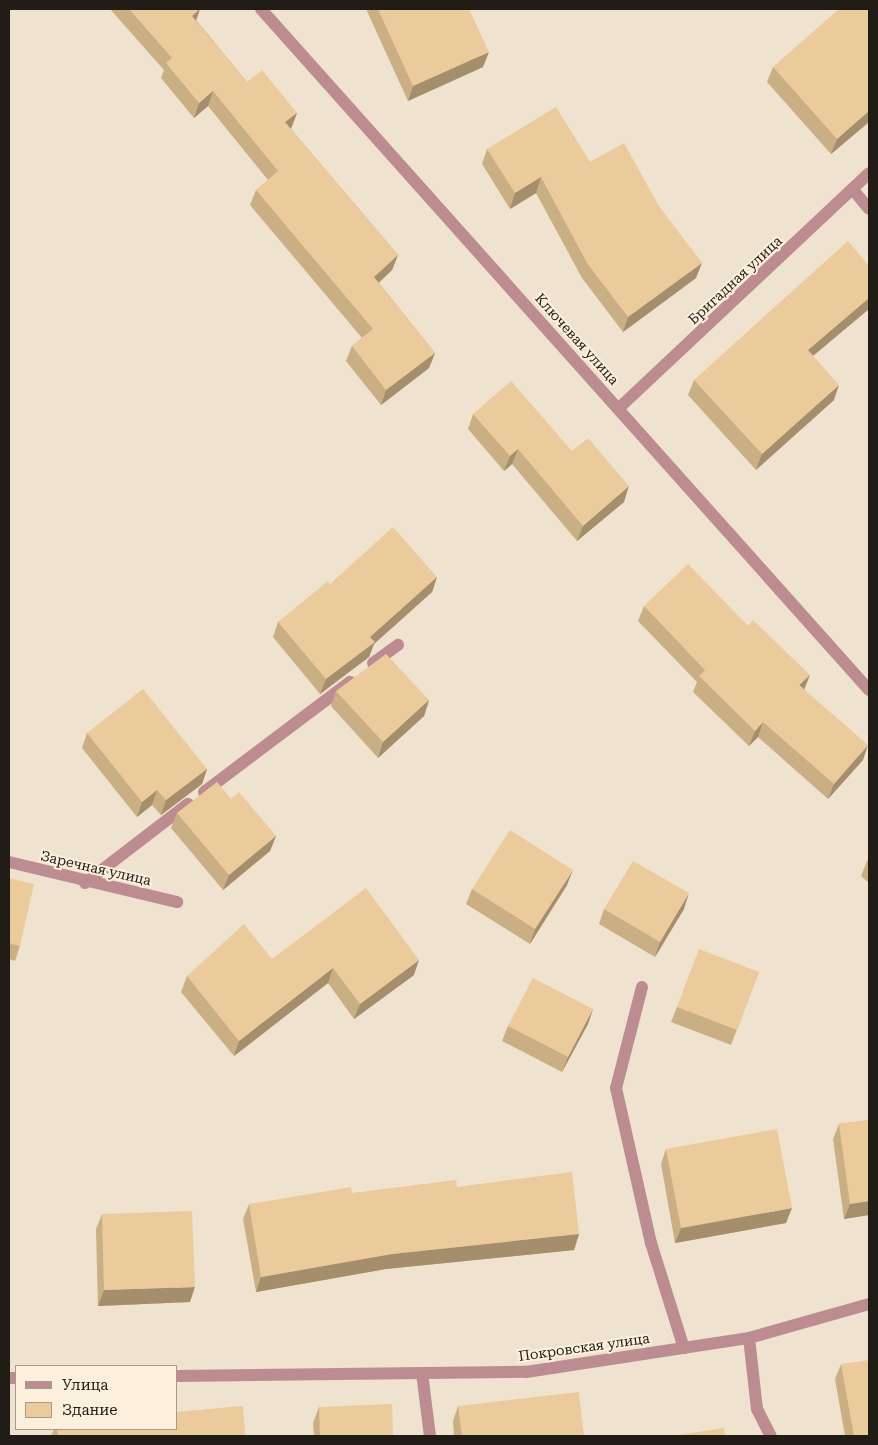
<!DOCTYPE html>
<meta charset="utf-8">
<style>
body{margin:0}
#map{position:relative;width:878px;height:1445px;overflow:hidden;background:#efe2cf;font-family:"Roboto Serif",serif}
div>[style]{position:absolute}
.service>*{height:12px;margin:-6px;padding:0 6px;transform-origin:6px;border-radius:6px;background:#bd8c91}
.minor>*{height:12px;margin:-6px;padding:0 6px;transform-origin:6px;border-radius:6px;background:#bd8c91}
.tertiary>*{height:12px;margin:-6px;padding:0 6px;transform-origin:6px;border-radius:6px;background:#bd8c91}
.wall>*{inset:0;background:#caaf85}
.shaded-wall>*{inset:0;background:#a48e6c}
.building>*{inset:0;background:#ebcb9b}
span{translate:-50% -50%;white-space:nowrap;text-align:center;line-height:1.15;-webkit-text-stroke:4px #fcf0dc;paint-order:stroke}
.street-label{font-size:14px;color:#211c15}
.frame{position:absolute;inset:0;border:10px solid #211c15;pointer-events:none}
.legend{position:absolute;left:15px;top:1365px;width:162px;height:65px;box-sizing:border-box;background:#fcf0dc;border:1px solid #a49b8c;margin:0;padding:6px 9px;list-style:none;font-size:15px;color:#211c15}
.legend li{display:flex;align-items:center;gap:10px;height:25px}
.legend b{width:25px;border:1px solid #a49b8c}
</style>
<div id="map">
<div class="service">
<div style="left:642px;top:987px;width:104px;rotate:104.4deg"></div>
<div style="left:616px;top:1088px;width:159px;rotate:77.3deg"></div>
<div style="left:651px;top:1243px;width:110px;rotate:72.6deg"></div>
<div style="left:422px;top:1373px;width:64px;rotate:82.8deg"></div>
</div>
<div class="minor">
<div style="left:854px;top:191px;width:23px;rotate:50deg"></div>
<div style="left:619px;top:408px;width:343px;rotate:-43.2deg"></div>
<div style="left:373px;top:663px;width:31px;rotate:-36deg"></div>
<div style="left:204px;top:792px;width:183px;rotate:-37deg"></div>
<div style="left:9px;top:862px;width:173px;rotate:13.4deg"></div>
<div style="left:85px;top:883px;width:130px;rotate:-37.5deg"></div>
<div style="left:749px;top:1338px;width:71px;rotate:83.6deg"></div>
<div style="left:757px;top:1409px;width:30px;rotate:63deg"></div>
<div style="left:176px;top:1376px;width:350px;rotate:-0.7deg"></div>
<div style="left:526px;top:1372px;width:226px;rotate:-8.7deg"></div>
<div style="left:749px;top:1338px;width:125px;rotate:-15.8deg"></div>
<div style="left:9px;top:1378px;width:7px"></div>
</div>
<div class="tertiary">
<div style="left:261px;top:9px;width:913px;rotate:48.24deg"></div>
</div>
<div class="wall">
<div style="clip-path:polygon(110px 9px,200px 9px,196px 20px,247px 82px,297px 113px,291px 129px,398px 255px,392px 270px,379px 283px,435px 353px,429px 368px,381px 405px,346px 361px,352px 346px,362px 338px,250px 205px,256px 190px,268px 180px,208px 106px,194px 118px,161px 78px,164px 70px)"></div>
<div style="clip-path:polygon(366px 9px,469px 9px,483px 67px,408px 101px)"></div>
<div style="clip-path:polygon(869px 9px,869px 122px,831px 154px,767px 82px,773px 67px)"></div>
<div style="clip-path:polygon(487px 149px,590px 162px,696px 278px,623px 332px,582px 278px,536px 193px,510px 209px,482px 164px)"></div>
<div style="clip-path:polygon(869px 266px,869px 309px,813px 356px,834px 400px,756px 470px,688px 395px,694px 380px)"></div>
<div style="clip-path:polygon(473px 414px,572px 451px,624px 502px,577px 541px,512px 464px,504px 471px,468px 429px)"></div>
<div style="clip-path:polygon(437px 577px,432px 592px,374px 644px,369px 657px,320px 694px,273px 637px,278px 622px,330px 584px)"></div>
<div style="clip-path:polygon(644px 606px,804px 689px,863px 760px,828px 799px,758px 737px,749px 746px,693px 692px,697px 682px,638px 621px)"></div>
<div style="clip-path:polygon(336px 691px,429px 700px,424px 716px,378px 758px,331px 706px)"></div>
<div style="clip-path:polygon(87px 733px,207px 769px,202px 784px,161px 815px,152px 805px,137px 817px,82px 748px)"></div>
<div style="clip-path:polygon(231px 799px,276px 836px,270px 851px,223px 890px,171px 828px,177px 813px)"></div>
<div style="clip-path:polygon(869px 858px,869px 883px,861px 876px,867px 861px)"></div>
<div style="clip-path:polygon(9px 878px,20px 946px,15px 961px,9px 959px)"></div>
<div style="clip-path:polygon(567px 885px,530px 944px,466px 904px,472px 889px)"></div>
<div style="clip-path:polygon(604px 909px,684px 909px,655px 957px,599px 924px)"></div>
<div style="clip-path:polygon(272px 959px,414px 975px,354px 1019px,328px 983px,234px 1056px,181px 992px,187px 976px)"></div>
<div style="clip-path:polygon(759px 972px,731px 1045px,671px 1022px,677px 1007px)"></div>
<div style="clip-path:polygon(593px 1009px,588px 1024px,562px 1072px,502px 1041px,508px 1026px)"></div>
<div style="clip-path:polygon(869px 1120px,869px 1215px,844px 1219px,833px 1139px,839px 1124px)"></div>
<div style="clip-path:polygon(666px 1149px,786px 1223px,675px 1243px,661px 1164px)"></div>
<div style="clip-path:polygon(457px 1187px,579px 1234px,574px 1250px,386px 1269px,256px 1292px,243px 1219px,249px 1204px,352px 1193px)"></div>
<div style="clip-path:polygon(102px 1214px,190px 1302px,98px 1306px,96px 1229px)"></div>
<div style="clip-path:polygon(841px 1364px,869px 1436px,845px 1436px,835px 1379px)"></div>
<div style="clip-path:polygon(458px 1406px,584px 1436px,454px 1436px,453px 1421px)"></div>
<div style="clip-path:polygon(319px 1407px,393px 1436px,314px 1436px,313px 1423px)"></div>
<div style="clip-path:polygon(54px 1429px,176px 1429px,245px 1436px,51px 1436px)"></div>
</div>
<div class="shaded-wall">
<div style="clip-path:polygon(200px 9px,195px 24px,192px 16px)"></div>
<div style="clip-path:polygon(489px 52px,483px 67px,408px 101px,413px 86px)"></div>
<div style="clip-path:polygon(213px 91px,208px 106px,194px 118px,199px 103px)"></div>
<div style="clip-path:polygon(869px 111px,869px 122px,831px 154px,837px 139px)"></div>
<div style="clip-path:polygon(297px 113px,291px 128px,280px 138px,285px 122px)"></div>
<div style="clip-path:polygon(541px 177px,536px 193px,510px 209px,515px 193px)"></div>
<div style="clip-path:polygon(398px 255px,392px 270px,368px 292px,374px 277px)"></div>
<div style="clip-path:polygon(702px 263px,696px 278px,623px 332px,628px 317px)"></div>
<div style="clip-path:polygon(869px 298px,869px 309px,802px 365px,808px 350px)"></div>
<div style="clip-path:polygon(435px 353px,429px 368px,381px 405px,386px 390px)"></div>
<div style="clip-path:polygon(839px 385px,834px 400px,756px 470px,762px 454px)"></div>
<div style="clip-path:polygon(518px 449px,512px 464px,504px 471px,510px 456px)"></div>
<div style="clip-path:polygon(629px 486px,624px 502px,577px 541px,583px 526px)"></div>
<div style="clip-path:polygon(437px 577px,432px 592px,374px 644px,369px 657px,320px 694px,326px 679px,370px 637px)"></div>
<div style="clip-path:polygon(810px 675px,804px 690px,799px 685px)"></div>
<div style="clip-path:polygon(429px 700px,424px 716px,378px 758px,383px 742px)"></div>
<div style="clip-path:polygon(763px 722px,758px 737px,749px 746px,755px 731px)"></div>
<div style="clip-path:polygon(868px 745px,863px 760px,828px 799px,834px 784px)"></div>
<div style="clip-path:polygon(207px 769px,202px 784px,161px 815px,166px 800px)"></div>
<div style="clip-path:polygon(157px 790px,152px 805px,137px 817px,142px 802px)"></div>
<div style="clip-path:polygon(276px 836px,270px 851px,223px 890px,229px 875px)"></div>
<div style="clip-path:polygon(573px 870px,567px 885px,530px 944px,535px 929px)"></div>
<div style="clip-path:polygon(689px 893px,684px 909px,655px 957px,660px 942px)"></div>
<div style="clip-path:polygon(419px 960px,414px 975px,354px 1019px,360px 1004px)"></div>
<div style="clip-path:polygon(333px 968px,328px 983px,234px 1056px,239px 1041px)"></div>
<div style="clip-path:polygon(593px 1009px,588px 1024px,562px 1072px,568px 1057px)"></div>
<div style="clip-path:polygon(869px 1201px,869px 1215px,844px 1219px,850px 1204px)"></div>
<div style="clip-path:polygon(792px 1208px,786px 1223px,675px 1243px,681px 1228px)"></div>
<div style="clip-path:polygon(579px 1234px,574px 1250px,386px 1269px,256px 1292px,261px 1277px,392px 1254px)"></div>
<div style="clip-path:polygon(195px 1287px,190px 1302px,98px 1306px,104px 1290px)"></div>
</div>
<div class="building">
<div style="clip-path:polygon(129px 9px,200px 9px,192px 16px,247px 82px,262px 70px,297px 113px,285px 122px,398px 255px,374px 277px,435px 353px,386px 390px,352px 346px,373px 329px,256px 190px,278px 171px,213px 91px,199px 103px,166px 63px,172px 58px)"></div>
<div style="clip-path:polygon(378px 9px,469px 9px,489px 52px,413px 86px)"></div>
<div style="clip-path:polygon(839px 9px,869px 9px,869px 111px,837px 139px,773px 67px)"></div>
<div style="clip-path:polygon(556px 107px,590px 162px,624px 143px,659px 206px,702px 263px,628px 317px,587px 263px,541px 177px,515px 193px,487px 149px)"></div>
<div style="clip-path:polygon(848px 241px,869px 266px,869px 298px,808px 350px,839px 385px,762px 454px,694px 380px)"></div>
<div style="clip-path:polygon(511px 381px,572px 451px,588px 438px,629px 486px,583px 526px,518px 449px,510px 456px,473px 414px)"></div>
<div style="clip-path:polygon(393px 527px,437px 577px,370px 637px,375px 642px,326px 679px,278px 622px,328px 581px,330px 584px)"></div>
<div style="clip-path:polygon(688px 564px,748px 626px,753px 620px,810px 675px,799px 685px,868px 745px,834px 784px,763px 722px,755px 731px,699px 676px,705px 670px,644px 606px)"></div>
<div style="clip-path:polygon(386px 654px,429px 700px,383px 742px,336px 691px)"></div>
<div style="clip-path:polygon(143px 689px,207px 769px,166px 800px,157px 790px,142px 802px,87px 733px)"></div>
<div style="clip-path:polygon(217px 782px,231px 799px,239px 792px,276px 836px,229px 875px,177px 813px)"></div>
<div style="clip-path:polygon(510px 830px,573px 870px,535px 929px,472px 889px)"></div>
<div style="clip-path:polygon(633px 861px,689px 893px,660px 942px,604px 909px)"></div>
<div style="clip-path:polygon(9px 878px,34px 884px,20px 946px,9px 943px)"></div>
<div style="clip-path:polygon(366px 888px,419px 960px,360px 1004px,333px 968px,239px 1041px,187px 976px,244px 924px,272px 959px)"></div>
<div style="clip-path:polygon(699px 949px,759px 972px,737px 1030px,677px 1007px)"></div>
<div style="clip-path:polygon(533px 978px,593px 1009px,568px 1057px,508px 1026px)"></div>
<div style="clip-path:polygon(869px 1120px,869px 1201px,850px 1204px,839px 1124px)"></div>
<div style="clip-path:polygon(777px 1129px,792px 1208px,681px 1228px,666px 1149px)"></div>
<div style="clip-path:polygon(572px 1172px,579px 1234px,392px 1254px,261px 1277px,249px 1204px,351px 1187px,352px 1193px,456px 1180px,457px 1187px)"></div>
<div style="clip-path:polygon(192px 1211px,195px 1287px,104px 1290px,102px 1214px)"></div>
<div style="clip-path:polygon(869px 1360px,869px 1436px,854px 1436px,841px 1364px)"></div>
<div style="clip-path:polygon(579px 1392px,584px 1436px,462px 1436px,458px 1406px)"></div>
<div style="clip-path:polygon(392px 1404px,393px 1436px,320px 1436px,319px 1407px)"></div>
<div style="clip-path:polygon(243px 1406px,245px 1436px,58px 1436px,57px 1429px,176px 1429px,176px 1412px)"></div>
<div style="clip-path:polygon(724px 1428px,725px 1436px,671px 1436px)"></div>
</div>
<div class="street-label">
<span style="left:735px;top:280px;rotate:-43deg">Бригадная улица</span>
<span style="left:577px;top:339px;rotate:48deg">Ключевая улица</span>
<span style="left:96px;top:868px;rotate:13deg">Заречная улица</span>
<span style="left:584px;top:1347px;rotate:-8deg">Покровская улица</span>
</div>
<div class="frame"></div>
<ul class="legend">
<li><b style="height:6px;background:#bd8c91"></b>Улица</li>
<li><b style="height:14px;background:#ebcb9b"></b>Здание</li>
</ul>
</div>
